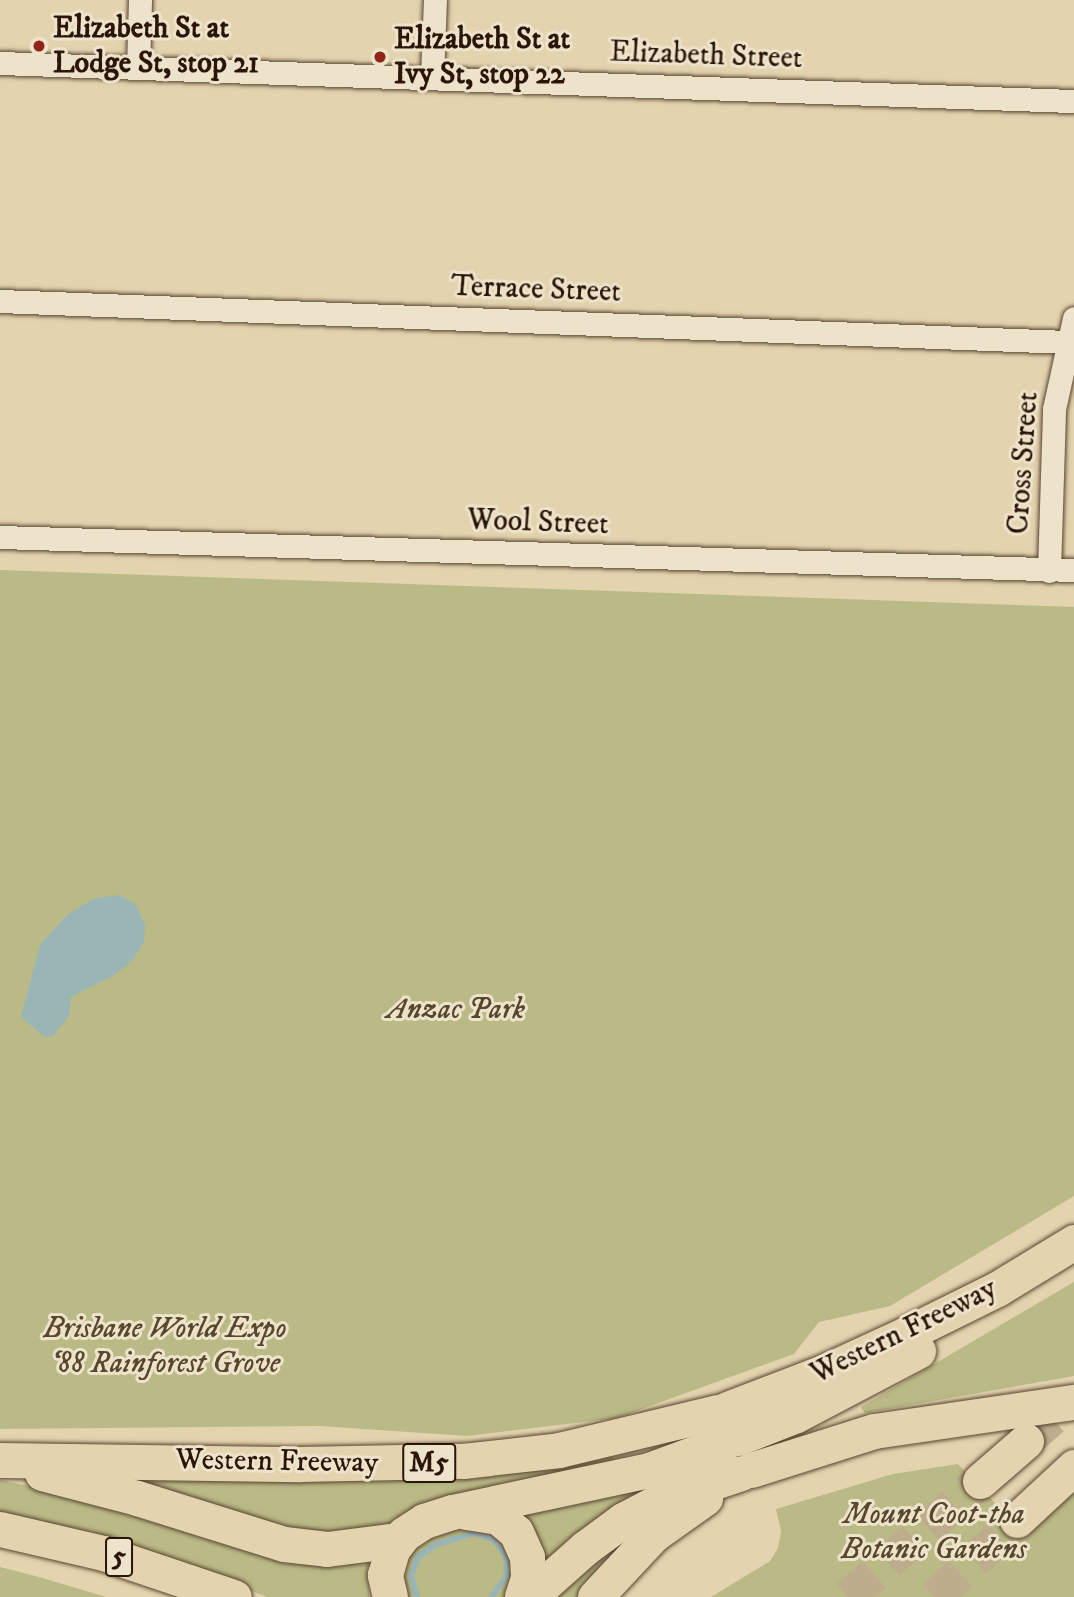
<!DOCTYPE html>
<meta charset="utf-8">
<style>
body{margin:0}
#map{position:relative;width:1074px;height:1597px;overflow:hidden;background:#e3d3ae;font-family:"IM FELL DW Pica",serif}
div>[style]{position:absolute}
.green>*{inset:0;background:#baba86}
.water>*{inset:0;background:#9ab5b6}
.stream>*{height:6px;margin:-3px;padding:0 3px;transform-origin:3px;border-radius:3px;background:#9ab5b6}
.highway-tunnel>*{height:35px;margin-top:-17.5px;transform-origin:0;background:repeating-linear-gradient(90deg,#bead8d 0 35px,transparent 0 53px)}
.roads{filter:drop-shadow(0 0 2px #594431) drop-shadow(0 0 2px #594431)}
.minor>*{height:23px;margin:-11.5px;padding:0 11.5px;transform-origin:11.5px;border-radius:11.5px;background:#ede2ca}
.highway>*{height:35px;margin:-17.5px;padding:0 17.5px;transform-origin:17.5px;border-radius:17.5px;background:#e3d3ae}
.dots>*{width:19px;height:19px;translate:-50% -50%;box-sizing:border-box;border:4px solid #ede2ca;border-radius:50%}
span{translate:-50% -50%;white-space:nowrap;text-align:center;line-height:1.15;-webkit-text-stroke:6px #ede2ca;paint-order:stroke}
.shield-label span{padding:2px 5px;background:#ede2ca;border:2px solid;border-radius:5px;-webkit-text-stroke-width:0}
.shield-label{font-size:28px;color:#2b1507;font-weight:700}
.poi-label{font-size:30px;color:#2b1507;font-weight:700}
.left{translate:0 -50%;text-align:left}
.street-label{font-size:30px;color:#2b1507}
.park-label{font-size:30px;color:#56472d;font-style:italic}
</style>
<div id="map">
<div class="green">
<div style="clip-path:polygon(0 570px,1074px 607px,1074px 1196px,890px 1306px,819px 1322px,794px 1354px,617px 1418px,467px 1436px,320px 1426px,0 1429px)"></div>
<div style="clip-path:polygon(1074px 1282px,1074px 1376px,865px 1413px,861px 1407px)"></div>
<div style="clip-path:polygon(779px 1437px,732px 1464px,538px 1580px,514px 1512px)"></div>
<div style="clip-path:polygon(610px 1456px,615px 1460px,380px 1534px,329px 1542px,110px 1476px)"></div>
<div style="clip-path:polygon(958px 1464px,1025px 1535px,1074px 1493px,1074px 1597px,711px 1597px,770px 1561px,778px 1548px,781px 1531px,776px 1509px,893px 1474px)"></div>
<div style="clip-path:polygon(0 1480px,106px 1503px,199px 1537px,286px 1559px,370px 1555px,367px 1573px,370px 1597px,267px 1597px,220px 1579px,0 1516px)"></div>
<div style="clip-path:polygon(649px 1519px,588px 1597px,550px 1597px)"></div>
<div style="clip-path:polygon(485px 1524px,516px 1553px,506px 1597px,406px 1597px,401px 1584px,405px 1558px,423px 1540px,459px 1526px)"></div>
<div style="clip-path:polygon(0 1567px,39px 1577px,106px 1597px,0 1597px)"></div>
</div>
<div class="water">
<div style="clip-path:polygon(120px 895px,136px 905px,145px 925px,144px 942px,131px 962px,114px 975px,71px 997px,69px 1016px,53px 1036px,45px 1037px,21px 1017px,40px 945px,67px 915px,95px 898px)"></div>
</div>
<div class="stream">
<div style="left:417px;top:1597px;width:22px;rotate:-106deg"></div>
<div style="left:411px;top:1576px;width:20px;rotate:-70deg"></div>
<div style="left:418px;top:1557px;width:21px;rotate:-35deg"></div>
<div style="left:435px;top:1545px;width:42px;rotate:-16.7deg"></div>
<div style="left:475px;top:1533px;width:20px;rotate:20deg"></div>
<div style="left:494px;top:1540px;width:20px;rotate:53deg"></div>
<div style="left:506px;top:1556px;width:20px;rotate:87deg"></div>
<div style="left:507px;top:1576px;width:26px;rotate:127deg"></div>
</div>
<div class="highway-tunnel">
<div style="left:1026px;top:1441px;width:64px;rotate:-41.9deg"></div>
<div style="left:848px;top:1597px;width:176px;rotate:-41.3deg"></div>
<div style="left:935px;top:1597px;width:112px;rotate:-43.2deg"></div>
</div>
<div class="roads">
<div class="minor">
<div style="left:0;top:63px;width:1075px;rotate:2.03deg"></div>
<div style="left:138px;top:68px;width:68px;rotate:-88.3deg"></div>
<div style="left:432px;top:77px;width:77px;rotate:-87.8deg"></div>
<div style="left:0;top:301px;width:1070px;rotate:2.2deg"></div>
<div style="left:0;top:537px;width:1075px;rotate:1.76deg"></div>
<div style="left:1049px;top:571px;width:162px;rotate:-88.2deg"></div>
<div style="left:1054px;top:409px;width:93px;rotate:-77.6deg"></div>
</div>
<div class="highway">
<div style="left:727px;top:1409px;width:106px;rotate:-21deg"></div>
<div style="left:826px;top:1371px;width:88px;rotate:-24.8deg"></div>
<div style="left:906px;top:1334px;width:102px;rotate:-26.3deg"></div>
<div style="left:997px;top:1289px;width:90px;rotate:-31.4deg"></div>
<div style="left:738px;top:1438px;width:62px;rotate:-21.6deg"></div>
<div style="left:796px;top:1415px;width:138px;rotate:-27.7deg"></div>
<div style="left:0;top:1460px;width:300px;rotate:0.8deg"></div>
<div style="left:300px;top:1464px;width:163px;rotate:-1.1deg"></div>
<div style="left:463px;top:1461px;width:97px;rotate:-6.5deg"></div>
<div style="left:559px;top:1450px;width:163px;rotate:-13.5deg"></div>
<div style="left:751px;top:1470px;width:129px;rotate:-17.6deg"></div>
<div style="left:874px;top:1431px;width:202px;rotate:-8.3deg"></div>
<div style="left:42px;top:1473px;width:98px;rotate:14.7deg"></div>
<div style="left:137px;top:1498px;width:154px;rotate:17.4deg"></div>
<div style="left:284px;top:1544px;width:43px;rotate:6.6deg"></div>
<div style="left:327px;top:1549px;width:72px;rotate:-7.2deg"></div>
<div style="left:980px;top:1481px;width:61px;rotate:-41deg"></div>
<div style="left:466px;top:1512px;width:32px;rotate:9deg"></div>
<div style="left:498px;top:1517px;width:23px;rotate:40deg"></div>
<div style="left:516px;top:1532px;width:27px;rotate:66deg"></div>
<div style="left:527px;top:1557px;width:21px;rotate:87deg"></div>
<div style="left:528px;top:1578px;width:20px;rotate:108deg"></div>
<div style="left:1017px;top:1520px;width:78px;rotate:-42.9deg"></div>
<div style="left:0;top:1529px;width:106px;rotate:13.1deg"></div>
<div style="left:103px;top:1553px;width:138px;rotate:18.6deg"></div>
<div style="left:390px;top:1597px;width:23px;rotate:-103deg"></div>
<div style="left:385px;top:1575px;width:26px;rotate:-74deg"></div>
<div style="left:392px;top:1550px;width:20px;rotate:-53deg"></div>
<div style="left:404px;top:1534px;width:24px;rotate:-33deg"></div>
<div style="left:424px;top:1521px;width:29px;rotate:-18deg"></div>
<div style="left:452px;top:1512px;width:201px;rotate:-12deg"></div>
<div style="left:649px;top:1470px;width:84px;rotate:-20.2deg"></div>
<div style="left:530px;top:1597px;width:74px;rotate:-41.7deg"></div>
<div style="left:585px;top:1548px;width:47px;rotate:-36.4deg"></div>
<div style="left:623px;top:1520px;width:43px;rotate:-27.8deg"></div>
<div style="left:661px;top:1500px;width:84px;rotate:-18.6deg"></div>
<div style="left:595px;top:1597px;width:85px;rotate:-46.9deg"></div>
<div style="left:653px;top:1535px;width:64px;rotate:-35.4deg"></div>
</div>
</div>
<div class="dots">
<div style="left:39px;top:46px;background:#8f2418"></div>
<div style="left:380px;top:57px;background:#8f2418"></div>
</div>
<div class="shield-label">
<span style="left:429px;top:1463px">M5</span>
<span style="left:119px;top:1557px">5</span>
</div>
<div class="poi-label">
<span class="left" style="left:53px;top:46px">Elizabeth St at<br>Lodge St, stop 21</span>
<span class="left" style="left:394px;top:57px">Elizabeth St at<br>Ivy St, stop 22</span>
</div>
<div class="street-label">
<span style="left:706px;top:56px;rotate:2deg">Elizabeth Street</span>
<span style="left:536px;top:290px;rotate:2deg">Terrace Street</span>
<span style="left:1024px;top:463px;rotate:-86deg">Cross Street</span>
<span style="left:538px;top:523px;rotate:2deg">Wool Street</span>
<span style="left:904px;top:1332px;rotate:-26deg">Western Freeway</span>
<span style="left:277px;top:1462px;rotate:1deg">Western Freeway</span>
</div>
<div class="park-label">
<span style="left:456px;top:1010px">Anzac Park</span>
<span style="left:165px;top:1346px">Brisbane World Expo<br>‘88 Rainforest Grove</span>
<span style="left:934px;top:1532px">Mount Coot-tha<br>Botanic Gardens</span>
</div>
</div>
